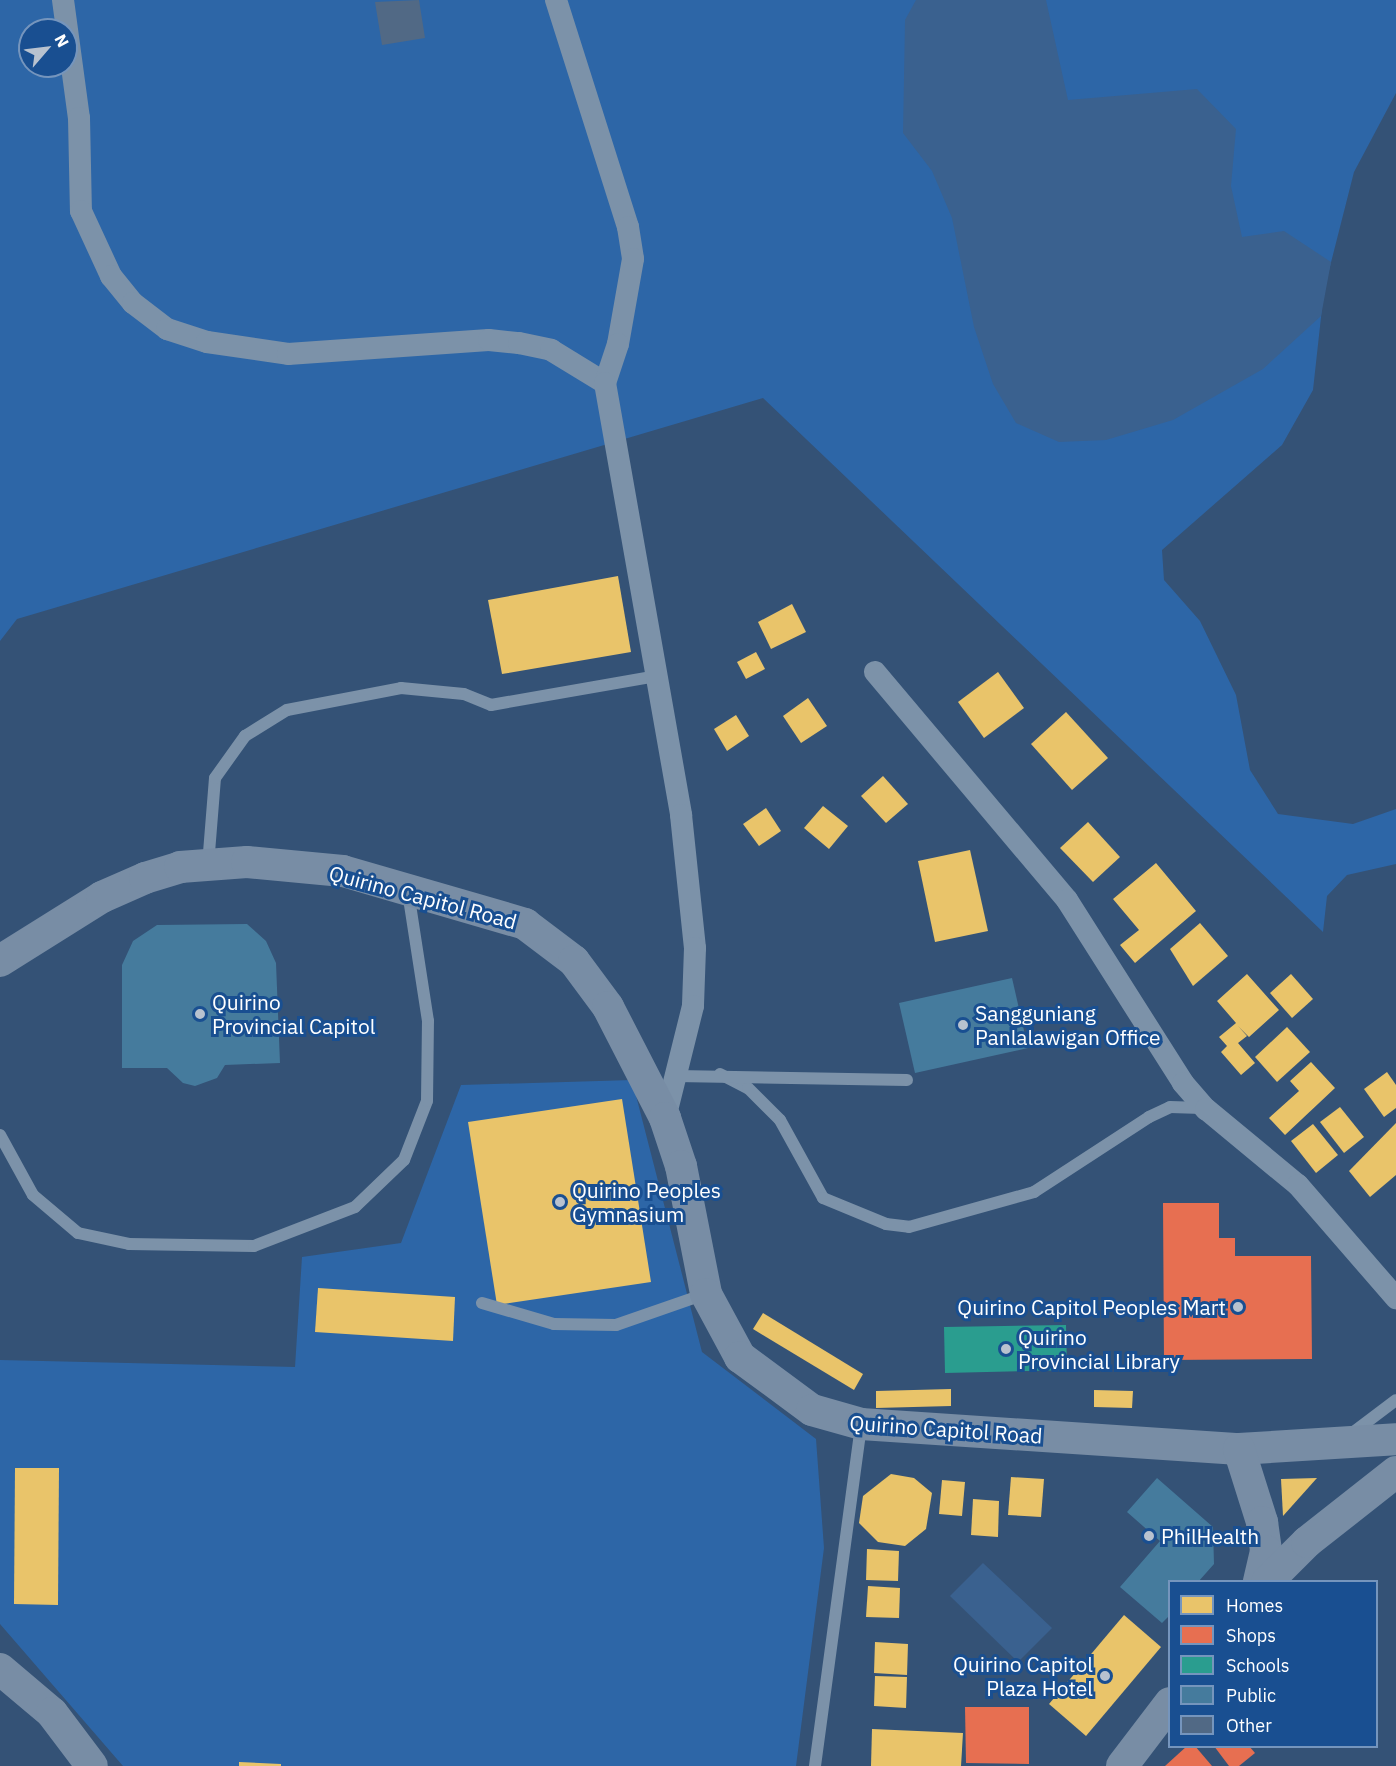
<!DOCTYPE html>
<style>
body{margin:0}
#map{position:relative;width:1396px;height:1766px;overflow:hidden;background:#345276;font-family:"IBM Plex Sans",sans-serif}
div>[style]{position:absolute}
.green>*{inset:0;background:#2d66a7}
.water>*{inset:0;background:#3a618f}
.homes>*{inset:0;background:#e9c46a}
.shops>*{inset:0;background:#e76f51}
.schools>*{inset:0;background:#2a9d8f}
.public>*{inset:0;background:#457b9d}
.building>*{inset:0;background:#516985}
.lane>*{height:12px;margin:-6px;padding:0 6px;transform-origin:6px;border-radius:6px;background:#7c92a9}
.street>*{height:22px;margin:-11px;padding:0 11px;transform-origin:11px;border-radius:11px;background:#7c92a9}
.secondary>*{height:32px;margin:-16px;padding:0 16px;transform-origin:16px;border-radius:16px;background:#788da5}
.dots>*{width:16px;height:16px;translate:-50% -50%;box-sizing:border-box;border:3px solid #194f91;border-radius:50%}
span{translate:-50% -50%;white-space:nowrap;text-align:center;line-height:1.15;-webkit-text-stroke:6px #194f91;paint-order:stroke}
.street-label{font-size:21px;color:#fff}
.poi-label{font-size:21px;color:#fff}
.left{translate:0 -50%;text-align:left}
.right{translate:-100% -50%;text-align:right}
.legend{position:absolute;left:1168px;top:1580px;width:210px;height:168px;box-sizing:border-box;background:#194f91;border:2px solid #7595bd;margin:0;padding:8px 10px;list-style:none;font-size:18px;color:#fff}
.legend li{display:flex;align-items:center;gap:12px;height:30px}
.legend b{width:30px;border:2px solid #7595bd}
.north{position:absolute;left:18px;top:18px;width:60px;height:60px;box-sizing:border-box;background:#194f91;border:2px solid #7595bd;border-radius:50%;rotate:62deg;font-size:16px;font-weight:700;line-height:24px;text-align:center;color:#fff}
.north::after{content:'';display:block;margin:auto;width:21px;height:27px;background:#b8c2cf;clip-path:polygon(50% 0,100% 100%,50% 72%,0 100%)}
</style>
<div id="map">
<div class="green">
<div style="clip-path:polygon(evenodd,0 0,1396px 0,1396px 93px,1354px 172px,1324px 290px,1313px 390px,1282px 445px,1162px 550px,1164px 580px,1200px 621px,1236px 695px,1250px 770px,1278px 814px,1353px 824px,1396px 809px,1396px 864px,1347px 875px,1327px 896px,1323px 932px,763px 398px,17px 619px,0 641px,0 0,30px 30px,66px 30px,66px 66px,30px 66px,30px 30px)"></div>
<div style="clip-path:polygon(632px 1080px,702px 1352px,816px 1439px,824px 1548px,796px 1766px,123px 1766px,0 1624px,0 1360px,295px 1367px,302px 1257px,401px 1243px,461px 1085px)"></div>
</div>
<div class="water">
<div style="clip-path:polygon(916px 0,1046px 0,1068px 100px,1197px 89px,1236px 129px,1231px 186px,1242px 237px,1284px 231px,1331px 262px,1321px 316px,1263px 369px,1173px 420px,1106px 440px,1059px 442px,1016px 423px,993px 384px,974px 327px,952px 218px,932px 171px,903px 133px,905px 20px)"></div>
<div style="clip-path:polygon(983px 1563px,1052px 1628px,1018px 1662px,950px 1596px)"></div>
</div>
<div class="homes">
<div style="clip-path:polygon(618px 576px,631px 652px,502px 674px,488px 600px)"></div>
<div style="clip-path:polygon(792px 604px,806px 632px,771px 649px,758px 622px)"></div>
<div style="clip-path:polygon(756px 652px,765px 669px,746px 679px,737px 662px)"></div>
<div style="clip-path:polygon(998px 672px,1024px 708px,984px 738px,958px 702px)"></div>
<div style="clip-path:polygon(808px 698px,827px 726px,801px 743px,783px 716px)"></div>
<div style="clip-path:polygon(1066px 712px,1108px 758px,1072px 790px,1031px 744px)"></div>
<div style="clip-path:polygon(736px 715px,749px 736px,727px 751px,714px 729px)"></div>
<div style="clip-path:polygon(883px 776px,908px 804px,886px 823px,861px 796px)"></div>
<div style="clip-path:polygon(823px 806px,848px 826px,829px 849px,804px 828px)"></div>
<div style="clip-path:polygon(766px 808px,781px 831px,759px 846px,743px 824px)"></div>
<div style="clip-path:polygon(1088px 822px,1120px 857px,1093px 882px,1060px 848px)"></div>
<div style="clip-path:polygon(970px 850px,988px 931px,935px 942px,918px 861px)"></div>
<div style="clip-path:polygon(1156px 863px,1196px 911px,1135px 963px,1120px 945px,1139px 930px,1113px 899px)"></div>
<div style="clip-path:polygon(1200px 923px,1228px 956px,1193px 986px,1170px 949px)"></div>
<div style="clip-path:polygon(1247px 974px,1279px 1010px,1249px 1037px,1238px 1026px,1247px 1036px,1238px 1043px,1255px 1063px,1241px 1075px,1221px 1052px,1227px 1046px,1219px 1037px,1236px 1023px,1217px 1001px)"></div>
<div style="clip-path:polygon(1291px 974px,1313px 999px,1292px 1018px,1270px 993px)"></div>
<div style="clip-path:polygon(1287px 1027px,1310px 1052px,1277px 1082px,1255px 1057px)"></div>
<div style="clip-path:polygon(1311px 1062px,1335px 1088px,1285px 1135px,1269px 1118px,1299px 1091px,1290px 1081px)"></div>
<div style="clip-path:polygon(1387px 1072px,1396px 1085px,1396px 1108px,1384px 1117px,1364px 1089px)"></div>
<div style="clip-path:polygon(622px 1099px,651px 1282px,497px 1305px,468px 1122px)"></div>
<div style="clip-path:polygon(1340px 1107px,1364px 1137px,1344px 1153px,1320px 1122px)"></div>
<div style="clip-path:polygon(1396px 1123px,1396px 1175px,1370px 1197px,1349px 1171px)"></div>
<div style="clip-path:polygon(1313px 1124px,1338px 1155px,1316px 1173px,1291px 1141px)"></div>
<div style="clip-path:polygon(318px 1288px,455px 1297px,453px 1341px,315px 1332px)"></div>
<div style="clip-path:polygon(763px 1313px,863px 1374px,854px 1390px,753px 1329px)"></div>
<div style="clip-path:polygon(951px 1389px,951px 1406px,876px 1408px,876px 1391px)"></div>
<div style="clip-path:polygon(1094px 1390px,1133px 1391px,1132px 1408px,1094px 1407px)"></div>
<div style="clip-path:polygon(15px 1468px,59px 1468px,58px 1605px,14px 1604px)"></div>
<div style="clip-path:polygon(891px 1474px,914px 1478px,932px 1493px,926px 1529px,905px 1546px,878px 1542px,859px 1523px,863px 1496px)"></div>
<div style="clip-path:polygon(1011px 1477px,1044px 1479px,1041px 1517px,1008px 1515px)"></div>
<div style="clip-path:polygon(1317px 1478px,1283px 1516px,1281px 1479px)"></div>
<div style="clip-path:polygon(942px 1480px,965px 1482px,962px 1516px,939px 1514px)"></div>
<div style="clip-path:polygon(973px 1499px,999px 1501px,998px 1537px,971px 1535px)"></div>
<div style="clip-path:polygon(867px 1549px,899px 1551px,898px 1581px,866px 1580px)"></div>
<div style="clip-path:polygon(868px 1586px,900px 1588px,899px 1618px,866px 1617px)"></div>
<div style="clip-path:polygon(1124px 1615px,1161px 1647px,1086px 1736px,1049px 1704px)"></div>
<div style="clip-path:polygon(875px 1642px,908px 1644px,907px 1675px,874px 1673px)"></div>
<div style="clip-path:polygon(875px 1676px,907px 1677px,906px 1708px,874px 1706px)"></div>
<div style="clip-path:polygon(872px 1729px,963px 1733px,961px 1766px,871px 1766px)"></div>
<div style="clip-path:polygon(239px 1762px,281px 1764px,281px 1766px,239px 1766px)"></div>
</div>
<div class="shops">
<div style="clip-path:polygon(1163px 1203px,1219px 1203px,1219px 1238px,1235px 1238px,1235px 1256px,1311px 1256px,1312px 1359px,1164px 1360px)"></div>
<div style="clip-path:polygon(965px 1707px,1029px 1707px,1029px 1764px,966px 1763px)"></div>
<div style="clip-path:polygon(1187px 1746px,1195px 1746px,1212px 1766px,1165px 1766px)"></div>
<div style="clip-path:polygon(1214px 1746px,1249px 1746px,1255px 1753px,1239px 1766px,1229px 1766px)"></div>
</div>
<div class="schools">
<div style="clip-path:polygon(1066px 1325px,1067px 1370px,945px 1373px,944px 1327px)"></div>
</div>
<div class="public">
<div style="clip-path:polygon(247px 924px,266px 941px,276px 963px,280px 1063px,225px 1065px,217px 1078px,195px 1086px,183px 1083px,167px 1068px,122px 1068px,122px 965px,133px 941px,157px 925px)"></div>
<div style="clip-path:polygon(1012px 978px,1028px 1048px,915px 1073px,899px 1003px)"></div>
<div style="clip-path:polygon(1157px 1478px,1213px 1527px,1214px 1564px,1198px 1582px,1170px 1582px,1170px 1615px,1162px 1623px,1120px 1587px,1160px 1541px,1127px 1512px)"></div>
</div>
<div class="building">
<div style="clip-path:polygon(419px 0,425px 38px,382px 45px,375px 2px)"></div>
</div>
<div class="lane">
<div style="left:208px;top:865px;width:87px;rotate:-85.4deg"></div>
<div style="left:215px;top:778px;width:52px;rotate:-54.5deg"></div>
<div style="left:245px;top:736px;width:49px;rotate:-31.8deg"></div>
<div style="left:287px;top:710px;width:116px;rotate:-10.9deg"></div>
<div style="left:401px;top:688px;width:63px;rotate:5.4deg"></div>
<div style="left:464px;top:694px;width:29px;rotate:22deg"></div>
<div style="left:491px;top:705px;width:169px;rotate:-9.9deg"></div>
<div style="left:720px;top:1074px;width:31px;rotate:27deg"></div>
<div style="left:748px;top:1088px;width:45px;rotate:45deg"></div>
<div style="left:780px;top:1120px;width:89px;rotate:61.1deg"></div>
<div style="left:823px;top:1198px;width:68px;rotate:22.4deg"></div>
<div style="left:886px;top:1224px;width:23px;rotate:7deg"></div>
<div style="left:909px;top:1227px;width:130px;rotate:-15.6deg"></div>
<div style="left:1034px;top:1192px;width:137px;rotate:-33.1deg"></div>
<div style="left:1149px;top:1117px;width:23px;rotate:-25deg"></div>
<div style="left:1170px;top:1107px;width:32px;rotate:2deg"></div>
<div style="left:676px;top:1076px;width:231px;rotate:1deg"></div>
<div style="left:0;top:1135px;width:68px;rotate:61.2deg"></div>
<div style="left:33px;top:1195px;width:59px;rotate:40.2deg"></div>
<div style="left:78px;top:1233px;width:52px;rotate:12.2deg"></div>
<div style="left:129px;top:1244px;width:125px;rotate:0.9deg"></div>
<div style="left:254px;top:1246px;width:108px;rotate:-21.1deg"></div>
<div style="left:355px;top:1207px;width:68px;rotate:-43.8deg"></div>
<div style="left:404px;top:1160px;width:63px;rotate:-68.7deg"></div>
<div style="left:427px;top:1101px;width:80px;rotate:-89.3deg"></div>
<div style="left:428px;top:1021px;width:131px;rotate:-98.8deg"></div>
<div style="left:482px;top:1303px;width:75px;rotate:16.3deg"></div>
<div style="left:554px;top:1324px;width:62px;rotate:0.9deg"></div>
<div style="left:616px;top:1325px;width:94px;rotate:-19.2deg"></div>
<div style="left:1351px;top:1434px;width:56px;rotate:-37.1deg"></div>
<div style="left:815px;top:1766px;width:344px;rotate:-82.3deg"></div>
</div>
<div class="street">
<div style="left:63px;top:0;width:119px;rotate:82.3deg"></div>
<div style="left:79px;top:118px;width:93px;rotate:88.8deg"></div>
<div style="left:81px;top:211px;width:72px;rotate:65.2deg"></div>
<div style="left:111px;top:276px;width:35px;rotate:51deg"></div>
<div style="left:133px;top:303px;width:43px;rotate:37.4deg"></div>
<div style="left:167px;top:329px;width:42px;rotate:18deg"></div>
<div style="left:207px;top:342px;width:82px;rotate:8.4deg"></div>
<div style="left:288px;top:354px;width:201px;rotate:-4deg"></div>
<div style="left:489px;top:340px;width:30px;rotate:6deg"></div>
<div style="left:519px;top:343px;width:33px;rotate:12deg"></div>
<div style="left:551px;top:350px;width:63px;rotate:31.4deg"></div>
<div style="left:556px;top:0;width:238px;rotate:72.4deg"></div>
<div style="left:628px;top:227px;width:32px;rotate:81deg"></div>
<div style="left:633px;top:259px;width:86px;rotate:100deg"></div>
<div style="left:618px;top:344px;width:41px;rotate:108.4deg"></div>
<div style="left:605px;top:383px;width:439px;rotate:80deg"></div>
<div style="left:681px;top:815px;width:134px;rotate:84deg"></div>
<div style="left:695px;top:948px;width:58px;rotate:92deg"></div>
<div style="left:693px;top:1006px;width:115px;rotate:104deg"></div>
<div style="left:875px;top:672px;width:298px;rotate:49.9deg"></div>
<div style="left:1067px;top:900px;width:217px;rotate:57.6deg"></div>
<div style="left:1183px;top:1083px;width:35px;rotate:49deg"></div>
<div style="left:1206px;top:1109px;width:119px;rotate:39.6deg"></div>
<div style="left:1298px;top:1185px;width:150px;rotate:49.1deg"></div>
</div>
<div class="secondary">
<div style="left:0;top:961px;width:120px;rotate:-32.1deg"></div>
<div style="left:102px;top:897px;width:47px;rotate:-23.8deg"></div>
<div style="left:145px;top:878px;width:37px;rotate:-17deg"></div>
<div style="left:180px;top:867px;width:67px;rotate:-4.3deg"></div>
<div style="left:247px;top:862px;width:96px;rotate:5.4deg"></div>
<div style="left:343px;top:871px;width:190px;rotate:16.2deg"></div>
<div style="left:525px;top:924px;width:61px;rotate:37.1deg"></div>
<div style="left:574px;top:961px;width:57px;rotate:53.5deg"></div>
<div style="left:608px;top:1007px;width:125px;rotate:62.8deg"></div>
<div style="left:665px;top:1118px;width:51px;rotate:71.6deg"></div>
<div style="left:681px;top:1166px;width:130px;rotate:78.9deg"></div>
<div style="left:706px;top:1294px;width:72px;rotate:61.6deg"></div>
<div style="left:740px;top:1357px;width:89px;rotate:36.4deg"></div>
<div style="left:812px;top:1410px;width:51px;rotate:15.9deg"></div>
<div style="left:861px;top:1424px;width:379px;rotate:3.8deg"></div>
<div style="left:1239px;top:1449px;width:157px;rotate:-3.6deg"></div>
<div style="left:1239px;top:1449px;width:77px;rotate:72.5deg"></div>
<div style="left:1262px;top:1522px;width:29px;rotate:82deg"></div>
<div style="left:1266px;top:1551px;width:32px;rotate:103deg"></div>
<div style="left:1267px;top:1582px;width:57px;rotate:-45deg"></div>
<div style="left:1307px;top:1542px;width:113px;rotate:-38.2deg"></div>
<div style="left:0;top:1669px;width:68px;rotate:40.2deg"></div>
<div style="left:52px;top:1713px;width:66px;rotate:53deg"></div>
<div style="left:1122px;top:1766px;width:79px;rotate:-52.7deg"></div>
</div>
<div class="dots">
<div style="left:200px;top:1014px;background:#b8c2cf"></div>
<div style="left:963px;top:1025px;background:#b8c2cf"></div>
<div style="left:560px;top:1202px;background:#b8c2cf"></div>
<div style="left:1238px;top:1307px;background:#b8c2cf"></div>
<div style="left:1006px;top:1349px;background:#b8c2cf"></div>
<div style="left:1149px;top:1536px;background:#b8c2cf"></div>
<div style="left:1105px;top:1676px;background:#b8c2cf"></div>
</div>
<div class="street-label">
<span style="left:423px;top:897px;rotate:15deg">Quirino Capitol Road</span>
<span style="left:946px;top:1429px;rotate:4deg">Quirino Capitol Road</span>
</div>
<div class="poi-label">
<span class="left" style="left:212px;top:1014px">Quirino<br>Provincial Capitol</span>
<span class="left" style="left:975px;top:1025px">Sangguniang<br>Panlalawigan Office</span>
<span class="left" style="left:572px;top:1202px">Quirino Peoples<br>Gymnasium</span>
<span class="right" style="left:1226px;top:1307px">Quirino Capitol Peoples Mart</span>
<span class="left" style="left:1018px;top:1349px">Quirino<br>Provincial Library</span>
<span class="left" style="left:1161px;top:1536px">PhilHealth</span>
<span class="right" style="left:1093px;top:1676px">Quirino Capitol<br>Plaza Hotel</span>
</div>
<ul class="legend">
<li><b style="height:16px;background:#e9c46a"></b>Homes</li>
<li><b style="height:16px;background:#e76f51"></b>Shops</li>
<li><b style="height:16px;background:#2a9d8f"></b>Schools</li>
<li><b style="height:16px;background:#457b9d"></b>Public</li>
<li><b style="height:16px;background:#516985"></b>Other</li>
</ul>
<div class="north">N</div>
</div>
